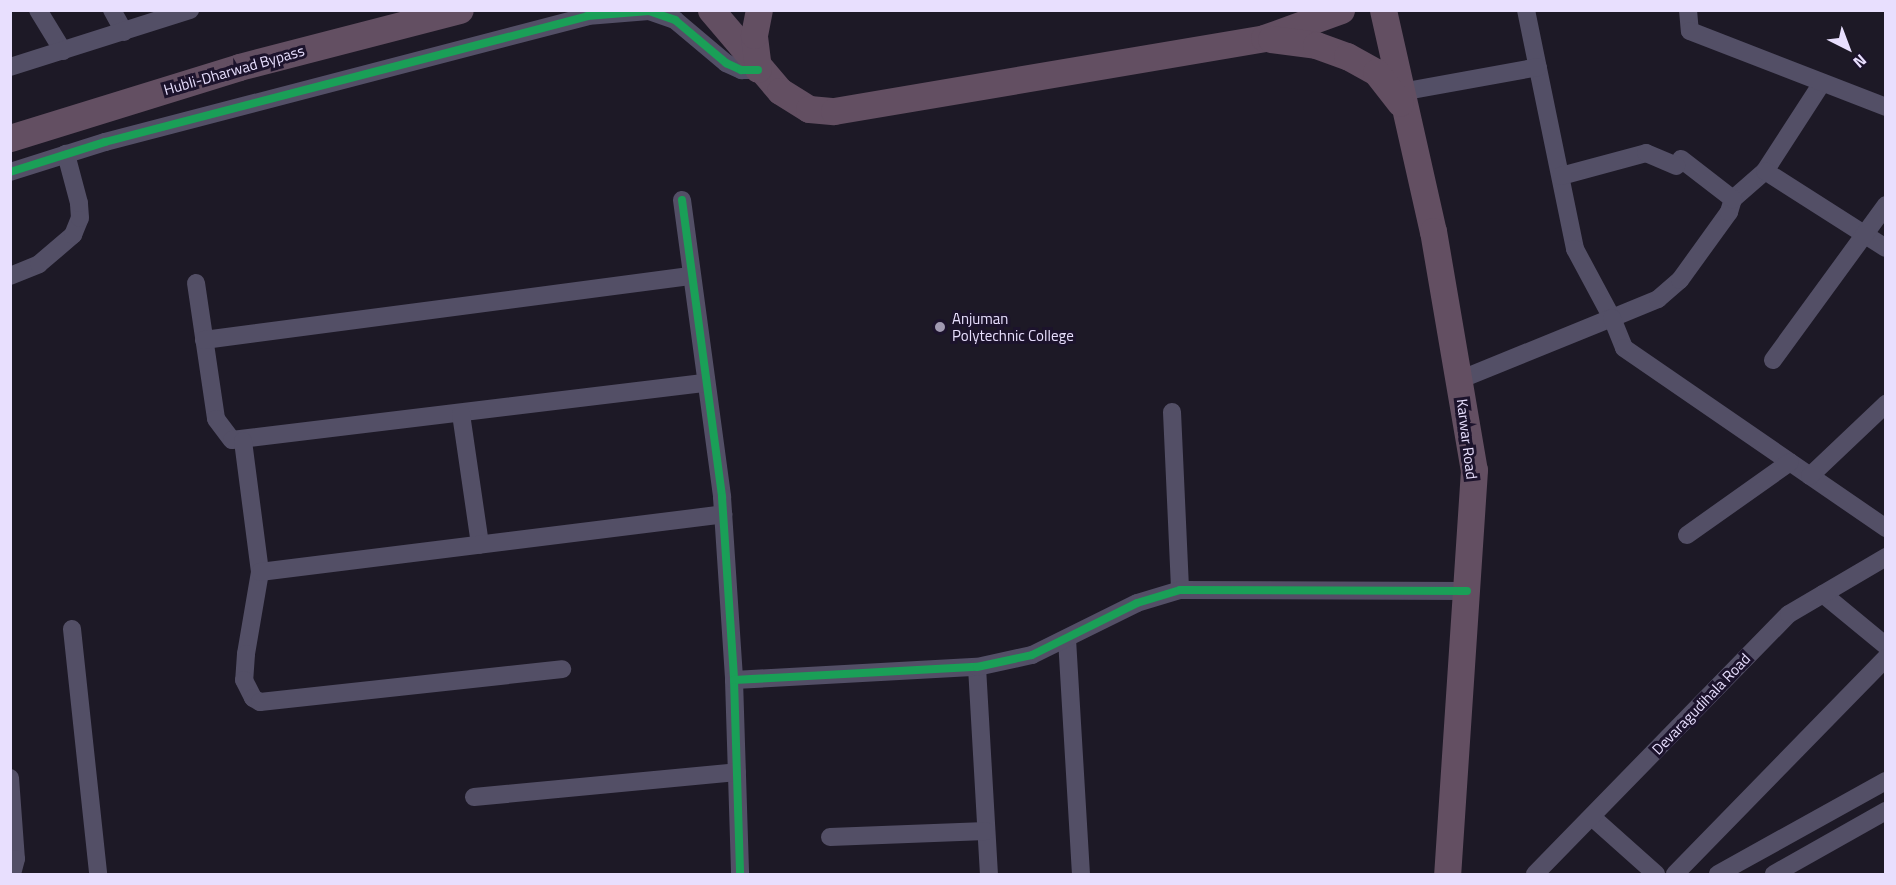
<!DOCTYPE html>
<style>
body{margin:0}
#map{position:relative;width:1896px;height:885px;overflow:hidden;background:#1d1926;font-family:"Titillium Web",sans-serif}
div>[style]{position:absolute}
.minor>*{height:18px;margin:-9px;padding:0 9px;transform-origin:9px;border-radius:9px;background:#534f66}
.highway>*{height:27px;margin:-13.5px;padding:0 13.5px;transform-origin:13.5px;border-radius:13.5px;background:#634f62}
.cycleway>*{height:8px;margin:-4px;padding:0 4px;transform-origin:4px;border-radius:4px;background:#1a9f57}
.dots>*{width:16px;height:16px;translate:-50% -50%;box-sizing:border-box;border:3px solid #1c132c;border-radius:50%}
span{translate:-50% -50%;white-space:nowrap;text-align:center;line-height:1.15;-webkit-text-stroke:6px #1c132c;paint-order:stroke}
.street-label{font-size:15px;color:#e8dffe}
.poi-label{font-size:15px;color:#e8dffe}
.left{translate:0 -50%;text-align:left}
.frame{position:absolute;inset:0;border:12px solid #e8dffe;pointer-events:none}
.north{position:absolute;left:1818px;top:18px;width:60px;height:60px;-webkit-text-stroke:4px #1c132c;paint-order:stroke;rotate:138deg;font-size:16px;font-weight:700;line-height:24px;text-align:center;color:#e8dffe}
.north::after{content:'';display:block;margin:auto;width:21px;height:27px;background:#e8dffe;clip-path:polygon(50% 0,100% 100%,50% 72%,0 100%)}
</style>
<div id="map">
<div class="minor">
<div style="left:38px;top:10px;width:48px;rotate:58.6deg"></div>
<div style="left:112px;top:10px;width:25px;rotate:61deg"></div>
<div style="left:1526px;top:10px;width:244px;rotate:78.4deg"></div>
<div style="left:1575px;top:249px;width:78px;rotate:61.8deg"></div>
<div style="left:1612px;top:318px;width:50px;rotate:-22.4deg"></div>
<div style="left:1658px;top:299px;width:29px;rotate:-41deg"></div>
<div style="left:1680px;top:280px;width:84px;rotate:-54.2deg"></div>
<div style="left:1729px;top:212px;width:14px;rotate:-73deg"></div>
<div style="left:1733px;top:199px;width:43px;rotate:-41.2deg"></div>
<div style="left:1765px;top:171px;width:105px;rotate:-57.1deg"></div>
<div style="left:1688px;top:10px;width:21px;rotate:85deg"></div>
<div style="left:1690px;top:31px;width:210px;rotate:21.2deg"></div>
<div style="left:10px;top:67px;width:189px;rotate:-17.6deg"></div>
<div style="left:1401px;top:92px;width:139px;rotate:-10.3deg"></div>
<div style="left:1681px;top:159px;width:66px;rotate:37.6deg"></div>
<div style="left:1765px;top:171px;width:143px;rotate:32.5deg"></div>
<div style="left:10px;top:172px;width:100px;rotate:-17.5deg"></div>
<div style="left:105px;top:142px;width:498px;rotate:-14.6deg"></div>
<div style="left:587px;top:16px;width:62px;rotate:-4.6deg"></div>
<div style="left:649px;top:11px;width:28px;rotate:19deg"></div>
<div style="left:675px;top:20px;width:67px;rotate:40.1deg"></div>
<div style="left:726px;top:63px;width:17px;rotate:25deg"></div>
<div style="left:741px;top:70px;width:17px"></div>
<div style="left:1561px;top:176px;width:88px;rotate:-15.1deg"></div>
<div style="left:1646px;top:153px;width:33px;rotate:23deg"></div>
<div style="left:682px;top:200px;width:300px;rotate:82.3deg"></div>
<div style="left:722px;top:497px;width:183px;rotate:86.2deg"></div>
<div style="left:734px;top:680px;width:194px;rotate:88.2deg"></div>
<div style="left:10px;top:276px;width:31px;rotate:-22deg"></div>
<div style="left:39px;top:264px;width:45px;rotate:-40.5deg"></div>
<div style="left:73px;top:235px;width:18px;rotate:-68deg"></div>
<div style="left:80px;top:218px;width:15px;rotate:-94deg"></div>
<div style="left:79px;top:203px;width:51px;rotate:-104.9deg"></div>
<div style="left:196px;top:283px;width:137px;rotate:81.6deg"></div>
<div style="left:216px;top:419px;width:26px;rotate:53deg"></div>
<div style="left:232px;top:440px;width:477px;rotate:-6.9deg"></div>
<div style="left:204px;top:340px;width:492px;rotate:-7.5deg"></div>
<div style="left:1773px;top:360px;width:192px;rotate:-53.9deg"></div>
<div style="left:1459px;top:380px;width:165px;rotate:-22.1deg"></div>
<div style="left:1612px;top:318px;width:32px;rotate:68deg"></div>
<div style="left:1624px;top:348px;width:318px;rotate:34.5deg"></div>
<div style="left:1172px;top:412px;width:178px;rotate:87.4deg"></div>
<div style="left:461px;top:414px;width:132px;rotate:81.7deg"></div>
<div style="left:243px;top:441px;width:132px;rotate:82.6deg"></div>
<div style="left:260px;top:572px;width:83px;rotate:99.7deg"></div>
<div style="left:246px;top:654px;width:26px;rotate:94deg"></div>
<div style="left:244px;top:680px;width:20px;rotate:63deg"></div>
<div style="left:253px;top:698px;width:8px;rotate:30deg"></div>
<div style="left:260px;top:702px;width:304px;rotate:-6.2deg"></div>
<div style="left:1810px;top:476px;width:105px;rotate:-43.5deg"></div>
<div style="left:1687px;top:535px;width:126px;rotate:-35.3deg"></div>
<div style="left:260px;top:572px;width:467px;rotate:-7.1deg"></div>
<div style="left:1823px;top:594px;width:82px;rotate:39.5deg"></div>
<div style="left:72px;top:629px;width:246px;rotate:83.9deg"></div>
<div style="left:1067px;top:639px;width:235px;rotate:86.6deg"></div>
<div style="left:977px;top:667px;width:207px;rotate:86.7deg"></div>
<div style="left:734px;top:680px;width:243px;rotate:-3.1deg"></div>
<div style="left:977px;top:667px;width:56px;rotate:-12.3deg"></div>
<div style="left:1032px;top:655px;width:117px;rotate:-26.3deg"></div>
<div style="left:1137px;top:603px;width:45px;rotate:-16.8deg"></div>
<div style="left:1180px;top:590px;width:287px;rotate:0.2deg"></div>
<div style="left:10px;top:778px;width:81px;rotate:85.8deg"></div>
<div style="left:16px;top:859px;width:16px;rotate:105deg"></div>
<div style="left:474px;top:797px;width:264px;rotate:-5.4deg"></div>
<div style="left:1592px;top:817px;width:86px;rotate:41.7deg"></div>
<div style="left:830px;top:837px;width:156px;rotate:-2.2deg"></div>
<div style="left:1535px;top:874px;width:363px;rotate:-45.7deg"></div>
<div style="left:1789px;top:614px;width:113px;rotate:-30.4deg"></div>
<div style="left:1675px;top:874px;width:302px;rotate:-45.7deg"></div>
<div style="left:1718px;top:874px;width:192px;rotate:-29deg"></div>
<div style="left:1774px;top:874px;width:129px;rotate:-29.4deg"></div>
</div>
<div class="highway">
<div style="left:711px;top:10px;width:106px;rotate:49.6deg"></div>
<div style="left:780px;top:91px;width:34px;rotate:32deg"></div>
<div style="left:809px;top:109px;width:25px;rotate:5deg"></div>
<div style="left:834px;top:111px;width:436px;rotate:-9.6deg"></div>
<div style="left:1264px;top:38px;width:82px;rotate:-20deg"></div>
<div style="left:1383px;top:10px;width:227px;rotate:77.3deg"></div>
<div style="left:1433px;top:231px;width:242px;rotate:80.3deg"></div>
<div style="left:1474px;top:470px;width:405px;rotate:93.8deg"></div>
<div style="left:1271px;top:39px;width:45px;rotate:7.6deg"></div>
<div style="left:1316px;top:45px;width:33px;rotate:20deg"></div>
<div style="left:1347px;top:56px;width:33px;rotate:29deg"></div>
<div style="left:1376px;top:72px;width:39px;rotate:52deg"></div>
<div style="left:758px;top:69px;width:34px;rotate:-97deg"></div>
<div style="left:754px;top:35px;width:25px;rotate:-79deg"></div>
<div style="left:10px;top:138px;width:240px;rotate:-17.2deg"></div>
<div style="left:239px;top:67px;width:228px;rotate:-14.5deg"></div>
</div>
<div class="cycleway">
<div style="left:10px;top:172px;width:100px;rotate:-17.5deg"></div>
<div style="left:105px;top:142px;width:498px;rotate:-14.6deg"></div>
<div style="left:587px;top:16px;width:62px;rotate:-4.6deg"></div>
<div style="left:649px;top:11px;width:28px;rotate:19deg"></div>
<div style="left:675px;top:20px;width:67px;rotate:40.1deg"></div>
<div style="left:726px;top:63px;width:17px;rotate:25deg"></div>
<div style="left:741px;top:70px;width:17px"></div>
<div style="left:682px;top:200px;width:300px;rotate:82.3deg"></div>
<div style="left:722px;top:497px;width:183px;rotate:86.2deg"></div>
<div style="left:734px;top:680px;width:194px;rotate:88.2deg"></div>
<div style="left:734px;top:680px;width:243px;rotate:-3.1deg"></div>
<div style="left:977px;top:667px;width:56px;rotate:-12.3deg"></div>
<div style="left:1032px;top:655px;width:117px;rotate:-26.3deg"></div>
<div style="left:1137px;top:603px;width:45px;rotate:-16.8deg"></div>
<div style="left:1180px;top:590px;width:287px;rotate:0.2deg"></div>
</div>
<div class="dots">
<div style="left:940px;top:327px;background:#a19ab2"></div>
</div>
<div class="street-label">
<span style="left:234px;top:70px;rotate:-16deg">Hubli-Dharwad Bypass</span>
<span style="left:1467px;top:439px;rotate:83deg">Karwar Road</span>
<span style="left:1701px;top:704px;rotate:-46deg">Devaragudihala Road</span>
</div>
<div class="poi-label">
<span class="left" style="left:952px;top:327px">Anjuman<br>Polytechnic College</span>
</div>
<div class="frame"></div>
<div class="north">N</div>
</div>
